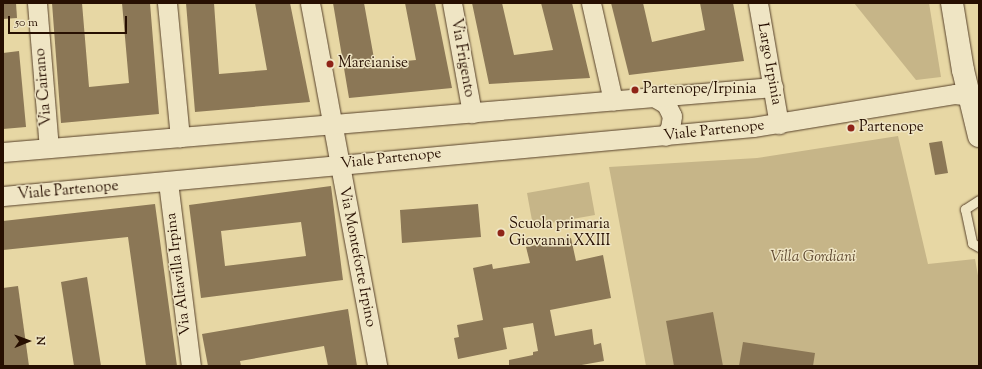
<!DOCTYPE html>
<style>
body{margin:0}
#map{position:relative;width:982px;height:369px;overflow:hidden;background:#e7d7a4;font-family:"Sorts Mill Goudy",serif}
div>[style]{position:absolute}
.green>*{inset:0;background:#c6b588}
.building>*{inset:0;background:#8b7756}
.roads{filter:drop-shadow(0 0 1px #57412a) drop-shadow(0 0 1px #57412a)}
.service>*{height:9px;margin:-4.5px;padding:0 4.5px;transform-origin:4.5px;border-radius:4.5px;background:#efe5c4}
.minor>*{height:19px;margin:-9.5px;padding:0 9.5px;transform-origin:9.5px;border-radius:9.5px;background:#efe5c4}
.secondary>*{height:22px;margin:-11px;padding:0 11px;transform-origin:11px;border-radius:11px;background:#efe5c4}
.dots>*{width:11px;height:11px;translate:-50% -50%;box-sizing:border-box;border:2px solid #efe5c4;border-radius:50%}
span{translate:-50% -50%;white-space:nowrap;text-align:center;line-height:1.15;-webkit-text-stroke:3px #efe5c4;paint-order:stroke}
.street-label{font-size:15px;color:#270f01}
.poi-label{font-size:15px;color:#270f01}
.left{translate:0 -50%;text-align:left}
.park-label{font-size:15px;color:#5f4930;font-style:italic}
.frame{position:absolute;inset:0;border:4px solid #270f01;pointer-events:none}
.north{position:absolute;left:8px;top:321px;width:40px;height:40px;-webkit-text-stroke:3px #efe5c4;paint-order:stroke;rotate:89deg;font-size:11px;font-weight:700;line-height:16px;text-align:center;color:#270f01}
.north::after{content:'';display:block;margin:auto;width:14px;height:18px;background:#270f01;clip-path:polygon(50% 0,100% 100%,50% 72%,0 100%)}
.scale{position:absolute;left:8px;top:16px;width:119px;height:18px;box-sizing:border-box;border:2px solid #270f01;border-top:0;padding-left:5px;font-size:12px;line-height:14px;white-space:nowrap;color:#270f01;-webkit-text-stroke:3px #efe5c4;paint-order:stroke}
</style>
<div id="map">
<div class="green">
<div style="clip-path:polygon(854px 3px,929px 3px,941px 77px,916px 80px)"></div>
<div style="clip-path:polygon(898px 136px,928px 264px,975px 259px,979px 281px,979px 366px,646px 366px,609px 167px,757px 158px)"></div>
<div style="clip-path:polygon(589px 182px,595px 215px,533px 226px,527px 193px)"></div>
</div>
<div class="building">
<div style="clip-path:polygon(3px 3px,16px 3px,17px 18px,3px 19px)"></div>
<div style="clip-path:polygon(52px 3px,82px 3px,89px 87px,129px 83px,122px 3px,150px 3px,159px 114px,61px 123px)"></div>
<div style="clip-path:polygon(186px 3px,214px 3px,219px 74px,267px 70px,255px 3px,290px 3px,310px 102px,195px 112px)"></div>
<div style="clip-path:polygon(333px 3px,364px 3px,375px 64px,416px 60px,405px 3px,435px 3px,452px 88px,349px 98px)"></div>
<div style="clip-path:polygon(472px 3px,502px 3px,514px 55px,553px 50px,541px 3px,572px 3px,590px 78px,489px 84px)"></div>
<div style="clip-path:polygon(611px 3px,643px 3px,652px 42px,705px 30px,700px 3px,733px 3px,744px 61px,629px 75px)"></div>
<div style="clip-path:polygon(19px 51px,26px 127px,3px 129px,3px 53px)"></div>
<div style="clip-path:polygon(942px 141px,948px 173px,935px 175px,929px 143px)"></div>
<div style="clip-path:polygon(evenodd,331px 186px,343px 280px,201px 298px,189px 205px,331px 186px,301px 222px,306px 256px,225px 266px,221px 231px,301px 222px)"></div>
<div style="clip-path:polygon(155px 204px,177px 366px,146px 366px,128px 237px,3px 250px,3px 221px)"></div>
<div style="clip-path:polygon(478px 204px,481px 237px,402px 243px,400px 210px)"></div>
<div style="clip-path:polygon(571px 238px,576px 261px,603px 255px,611px 298px,550px 310px,555px 336px,592px 329px,594px 345px,601px 343px,604px 361px,576px 366px,509px 366px,509px 360px,533px 355px,533px 352px,538px 351px,533px 323px,503px 328px,507px 349px,458px 359px,454px 338px,459px 337px,457px 325px,483px 320px,473px 268px,492px 264px,493px 269px,530px 263px,526px 247px)"></div>
<div style="clip-path:polygon(87px 277px,101px 366px,74px 366px,61px 282px)"></div>
<div style="clip-path:polygon(18px 286px,29px 366px,3px 366px,3px 288px)"></div>
<div style="clip-path:polygon(348px 309px,357px 366px,328px 366px,324px 346px,240px 361px,241px 366px,208px 366px,202px 334px)"></div>
<div style="clip-path:polygon(713px 312px,723px 366px,674px 366px,666px 321px)"></div>
<div style="clip-path:polygon(743px 342px,815px 353px,813px 366px,739px 366px)"></div>
</div>
<div class="roads">
<div class="service">
<div style="left:979px;top:200px;width:17px;rotate:147deg"></div>
<div style="left:965px;top:209px;width:35px;rotate:78deg"></div>
<div style="left:972px;top:243px;width:8px;rotate:30deg"></div>
</div>
<div class="minor">
<div style="left:37px;top:3px;width:145px;rotate:85.3deg"></div>
<div style="left:167px;top:3px;width:135px;rotate:84.5deg"></div>
<div style="left:310px;top:3px;width:369px;rotate:79.5deg"></div>
<div style="left:452px;top:3px;width:112px;rotate:79.7deg"></div>
<div style="left:591px;top:3px;width:100px;rotate:77.3deg"></div>
<div style="left:758px;top:3px;width:123px;rotate:80.2deg"></div>
<div style="left:656px;top:98px;width:12px;rotate:31deg"></div>
<div style="left:666px;top:104px;width:13px;rotate:63deg"></div>
<div style="left:672px;top:116px;width:12px;rotate:99deg"></div>
<div style="left:670px;top:128px;width:9px;rotate:122deg"></div>
<div style="left:3px;top:152px;width:773px;rotate:-4.83deg"></div>
<div style="left:168px;top:182px;width:185px;rotate:82.9deg"></div>
<div style="left:3px;top:196px;width:753px;rotate:-5.26deg"></div>
<div style="left:753px;top:127px;width:205px;rotate:-9.3deg"></div>
<div style="left:955px;top:94px;width:24px;rotate:7deg"></div>
</div>
<div class="secondary">
<div style="left:952px;top:3px;width:68px;rotate:80.7deg"></div>
<div style="left:963px;top:70px;width:68px;rotate:76.4deg"></div>
</div>
</div>
<div class="dots">
<div style="left:330px;top:64px;background:#8f2418"></div>
<div style="left:635px;top:90px;background:#8f2418"></div>
<div style="left:851px;top:128px;background:#8f2418"></div>
<div style="left:501px;top:233px;background:#8f2418"></div>
</div>
<div class="street-label">
<span style="left:462px;top:58px;rotate:80deg">Via Frigento</span>
<span style="left:769px;top:64px;rotate:80deg">Largo Irpinia</span>
<span style="left:44px;top:87px;rotate:-95deg">Via Cairano</span>
<span style="left:714px;top:131px;rotate:-6deg">Viale Partenope</span>
<span style="left:391px;top:159px;rotate:-6deg">Viale Partenope</span>
<span style="left:68px;top:191px;rotate:-5deg">Viale Partenope</span>
<span style="left:357px;top:257px;rotate:79deg">Via Monteforte Irpino</span>
<span style="left:179px;top:274px;rotate:-97deg">Via Altavilla Irpina</span>
</div>
<div class="poi-label">
<span class="left" style="left:338px;top:64px">Marcianise</span>
<span class="left" style="left:643px;top:90px">Partenope/Irpinia</span>
<span class="left" style="left:859px;top:128px">Partenope</span>
<span class="left" style="left:509px;top:233px">Scuola primaria<br>Giovanni XXIII</span>
</div>
<div class="park-label">
<span style="left:813px;top:258px">Villa Gordiani</span>
</div>
<div class="frame"></div>
<div class="north">N</div>
<div class="scale">50 m</div>
</div>
